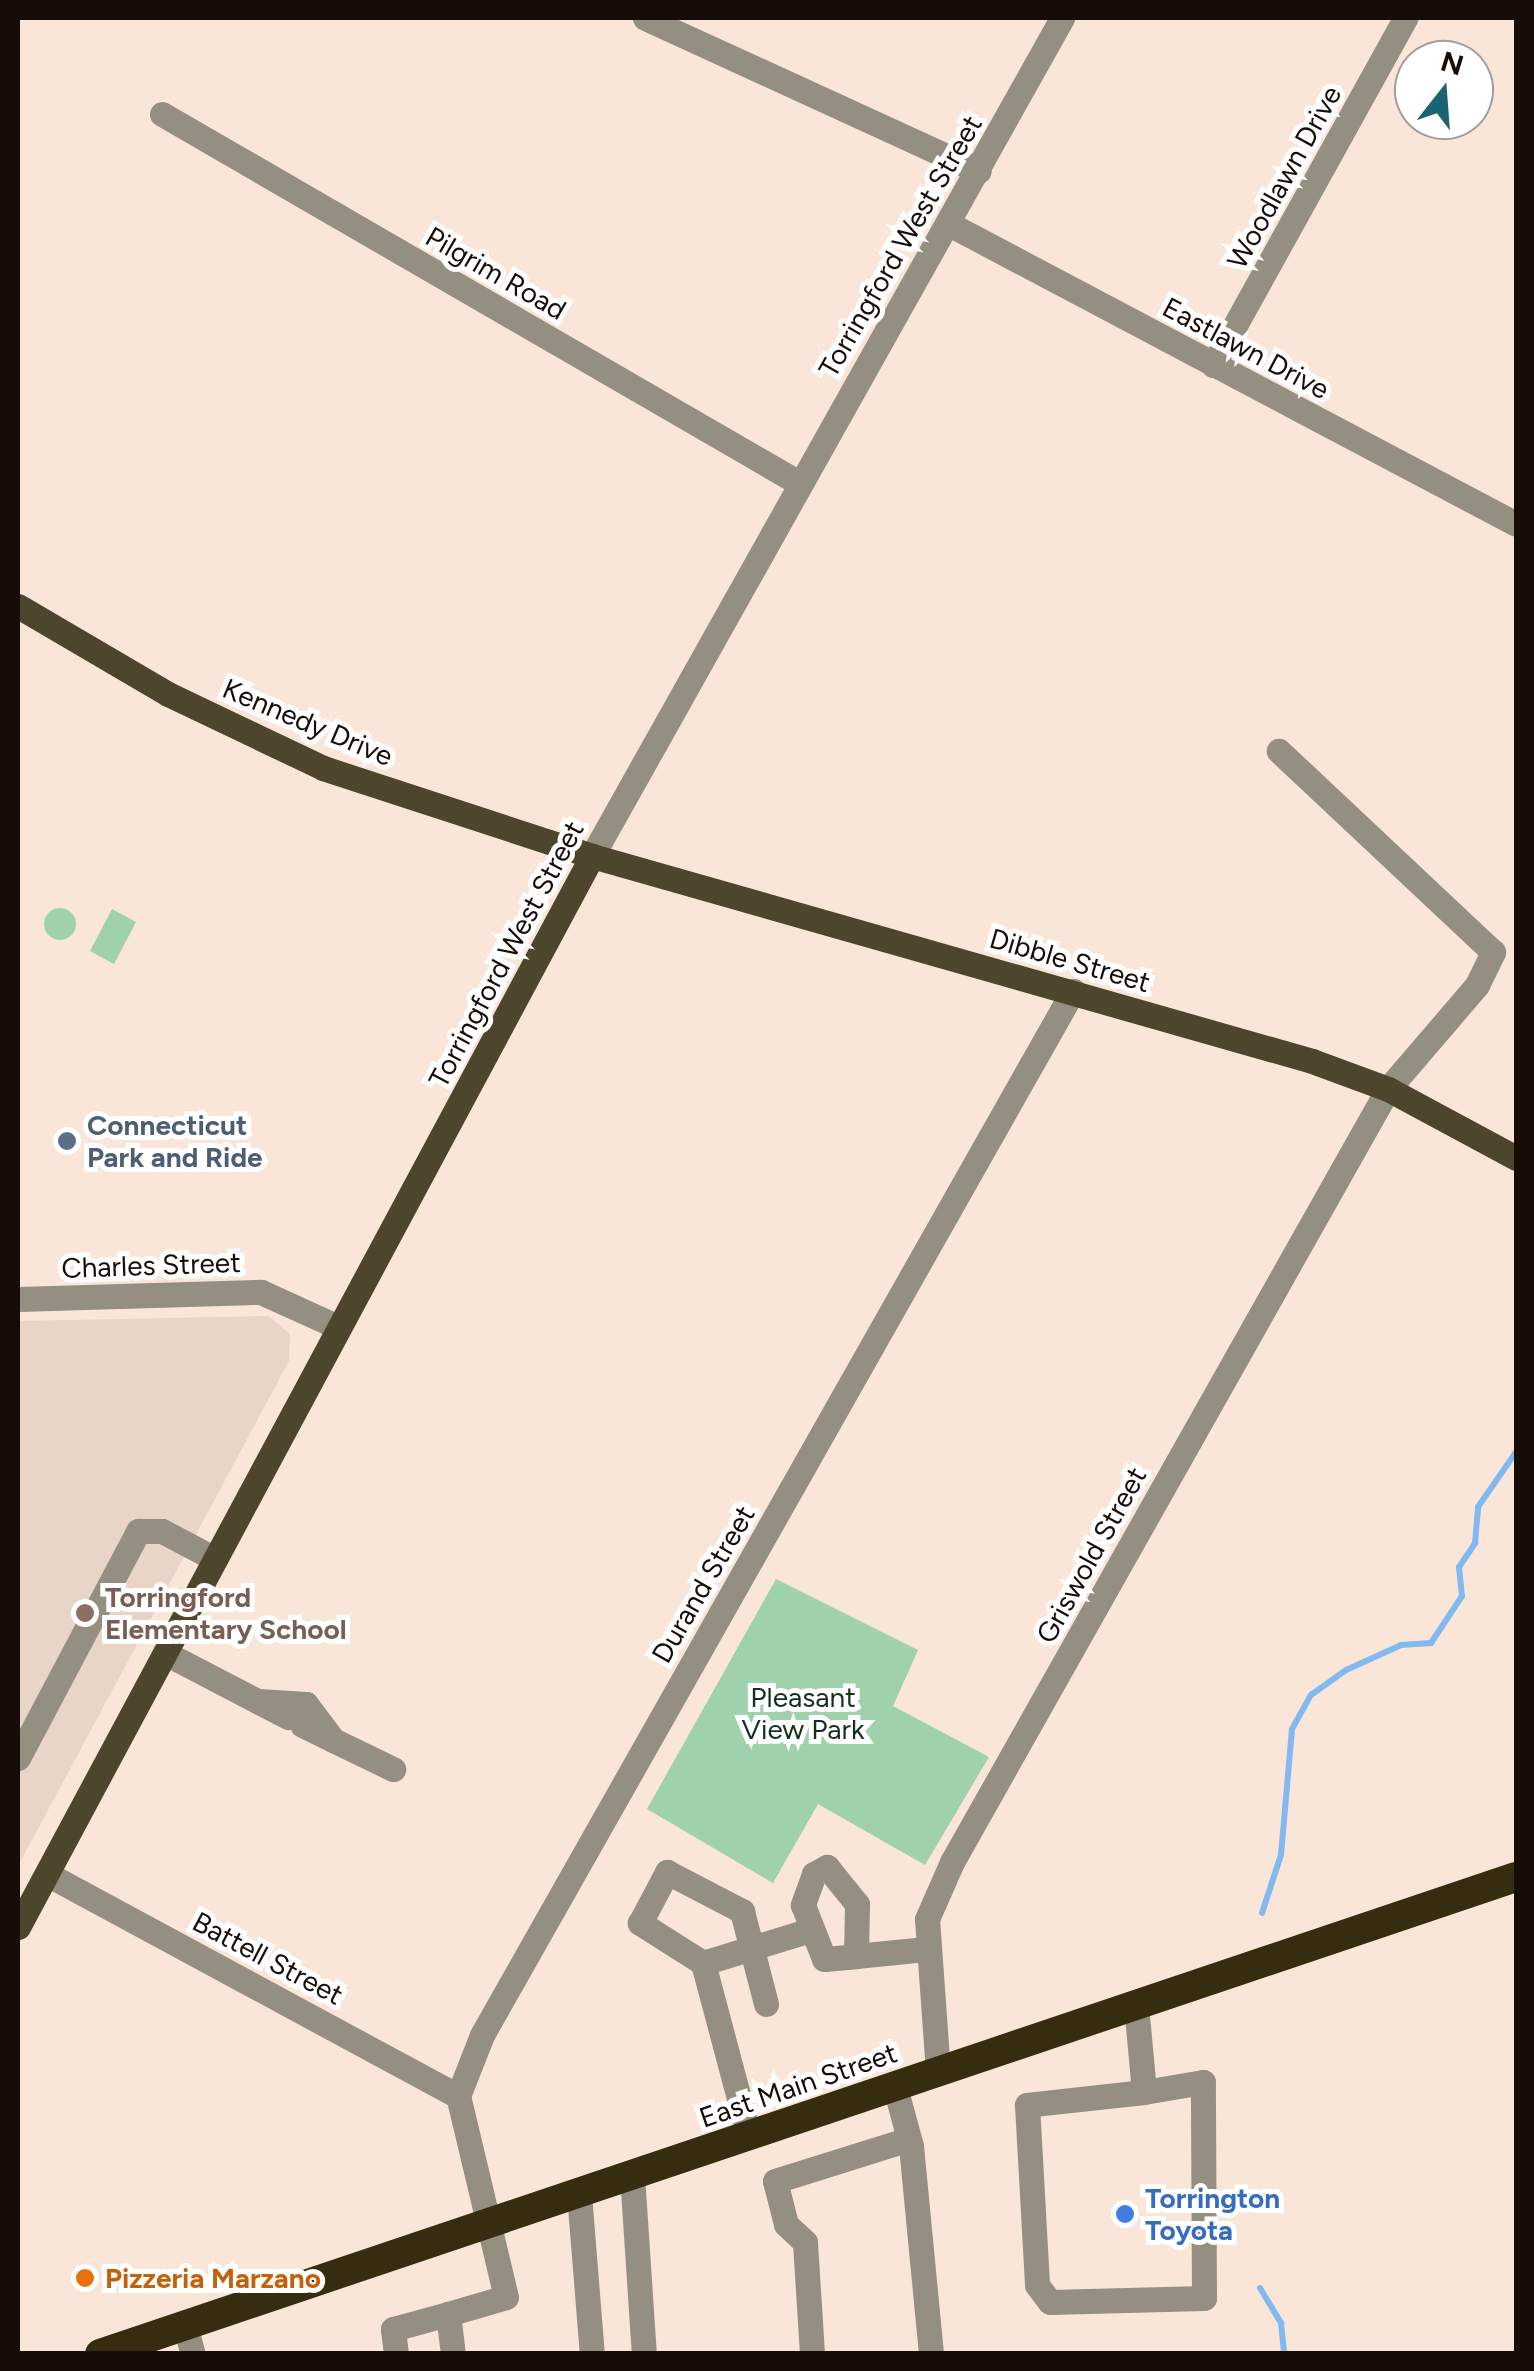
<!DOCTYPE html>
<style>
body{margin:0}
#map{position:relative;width:1534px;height:2371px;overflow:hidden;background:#fae6d9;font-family:Figtree,sans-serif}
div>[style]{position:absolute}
.education>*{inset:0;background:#e9d4c8}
.green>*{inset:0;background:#9fd1ac}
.round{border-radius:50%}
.stream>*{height:6px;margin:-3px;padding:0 3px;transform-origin:3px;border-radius:3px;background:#81b9f0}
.minor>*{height:25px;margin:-12.5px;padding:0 12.5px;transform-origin:12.5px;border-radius:12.5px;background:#948f81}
.major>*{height:25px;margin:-12.5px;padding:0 12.5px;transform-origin:12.5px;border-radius:12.5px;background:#4e452d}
.highway>*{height:30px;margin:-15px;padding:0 15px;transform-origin:15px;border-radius:15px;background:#362c0f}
.dots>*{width:28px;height:28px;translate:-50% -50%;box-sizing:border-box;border:5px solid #fff;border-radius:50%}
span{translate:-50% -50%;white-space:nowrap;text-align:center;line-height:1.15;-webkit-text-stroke:10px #fff;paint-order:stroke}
.street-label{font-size:28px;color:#180d06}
.service-label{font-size:28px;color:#4e5e75;font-weight:700}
.left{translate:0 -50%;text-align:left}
.education-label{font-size:28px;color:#785e54;font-weight:700}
.park-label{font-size:28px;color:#13301d}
.shop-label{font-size:28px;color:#366cbe;font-weight:700}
.food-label{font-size:28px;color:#c56008;font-weight:700}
.frame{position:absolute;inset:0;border:20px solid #180d06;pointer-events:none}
.north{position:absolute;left:1394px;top:40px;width:100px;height:100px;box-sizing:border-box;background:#fff;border:2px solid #a39e9b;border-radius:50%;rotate:17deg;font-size:28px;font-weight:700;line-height:40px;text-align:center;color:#180d06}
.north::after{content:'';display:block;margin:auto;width:35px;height:45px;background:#1a6471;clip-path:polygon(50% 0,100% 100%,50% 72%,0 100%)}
</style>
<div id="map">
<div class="education">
<div style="clip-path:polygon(269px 1316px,290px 1334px,289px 1361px,18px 1866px,18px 1321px)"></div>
</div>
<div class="green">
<div class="round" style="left:44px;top:908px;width:32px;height:32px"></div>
<div style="clip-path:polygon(112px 909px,136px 922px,114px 964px,90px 951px)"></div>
<div style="clip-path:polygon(776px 1579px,918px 1650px,893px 1706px,989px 1757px,925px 1865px,818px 1804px,773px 1883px,647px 1809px)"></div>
</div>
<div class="stream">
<div style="left:1262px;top:1913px;width:61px;rotate:-71.9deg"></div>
<div style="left:1281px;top:1855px;width:126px;rotate:-85deg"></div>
<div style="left:1292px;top:1729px;width:39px;rotate:-61deg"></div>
<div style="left:1311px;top:1695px;width:43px;rotate:-35.5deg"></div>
<div style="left:1346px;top:1670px;width:60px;rotate:-24.4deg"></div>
<div style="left:1401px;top:1645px;width:30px;rotate:-4deg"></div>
<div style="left:1431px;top:1643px;width:56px;rotate:-56.6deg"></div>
<div style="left:1462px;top:1596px;width:29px;rotate:-96deg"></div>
<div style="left:1459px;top:1567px;width:29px;rotate:-56deg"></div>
<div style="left:1475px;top:1543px;width:36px;rotate:-85deg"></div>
<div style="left:1478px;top:1507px;width:67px;rotate:-55.4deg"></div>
<div style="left:1260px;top:2288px;width:41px;rotate:59deg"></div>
<div style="left:1281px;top:2323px;width:31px;rotate:84deg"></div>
</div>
<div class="minor">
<div style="left:645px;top:18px;width:367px;rotate:24.6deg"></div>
<div style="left:162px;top:114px;width:736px;rotate:30.08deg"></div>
<div style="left:949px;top:224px;width:641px;rotate:27.88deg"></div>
<div style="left:1213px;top:365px;width:397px;rotate:-61deg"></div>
<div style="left:592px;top:856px;width:961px;rotate:-60.71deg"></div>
<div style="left:18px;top:1299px;width:243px;rotate:-1.7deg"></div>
<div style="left:261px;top:1292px;width:85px;rotate:24.4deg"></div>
<div style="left:165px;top:1653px;width:139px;rotate:27.5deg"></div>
<div style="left:258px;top:1701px;width:48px;rotate:3.6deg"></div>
<div style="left:306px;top:1704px;width:45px;rotate:53.1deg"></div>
<div style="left:333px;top:1740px;width:34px;rotate:-154deg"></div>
<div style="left:333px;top:1740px;width:67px;rotate:25.8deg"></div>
<div style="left:18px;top:1758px;width:257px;rotate:-62.1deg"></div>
<div style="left:138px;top:1531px;width:24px"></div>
<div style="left:162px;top:1531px;width:60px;rotate:27.8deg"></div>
<div style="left:47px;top:1874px;width:467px;rotate:28.4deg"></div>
<div style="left:856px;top:1956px;width:52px;rotate:-88.9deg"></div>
<div style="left:857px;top:1904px;width:48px;rotate:-129deg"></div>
<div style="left:827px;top:1867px;width:15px;rotate:152deg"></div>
<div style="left:814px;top:1874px;width:33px;rotate:110deg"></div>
<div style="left:803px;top:1905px;width:58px;rotate:68.7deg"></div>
<div style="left:824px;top:1959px;width:32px;rotate:-5deg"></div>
<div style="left:856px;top:1956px;width:70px;rotate:-5.7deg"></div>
<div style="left:703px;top:1963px;width:109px;rotate:-17.1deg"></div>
<div style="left:1136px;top:2005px;width:87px;rotate:84.7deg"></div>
<div style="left:1144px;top:2092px;width:118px;rotate:173.7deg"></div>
<div style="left:1027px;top:2105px;width:180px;rotate:86.8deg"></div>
<div style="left:1037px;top:2285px;width:21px;rotate:53deg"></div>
<div style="left:1050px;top:2302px;width:154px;rotate:-1.5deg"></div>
<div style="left:1204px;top:2298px;width:216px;rotate:-90.3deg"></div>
<div style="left:1203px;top:2082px;width:60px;rotate:170.4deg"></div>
<div style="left:938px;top:2072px;width:153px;rotate:-94.1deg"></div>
<div style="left:927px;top:1919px;width:62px;rotate:-66.3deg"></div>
<div style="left:952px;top:1862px;width:887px;rotate:-60.58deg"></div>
<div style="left:1388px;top:1089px;width:137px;rotate:-49.4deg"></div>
<div style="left:1477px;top:985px;width:37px;rotate:-64deg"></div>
<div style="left:1493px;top:952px;width:294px;rotate:-136.8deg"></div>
<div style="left:895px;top:2087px;width:61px;rotate:74.8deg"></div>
<div style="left:911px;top:2146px;width:209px;rotate:84.5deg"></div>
<div style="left:749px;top:2136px;width:179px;rotate:-104.9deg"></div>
<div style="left:703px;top:1963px;width:75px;rotate:-147.6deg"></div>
<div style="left:640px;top:1923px;width:58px;rotate:-62.1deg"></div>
<div style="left:667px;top:1872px;width:85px;rotate:27.5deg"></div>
<div style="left:742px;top:1911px;width:96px;rotate:75.5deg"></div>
<div style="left:632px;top:2175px;width:179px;rotate:86.2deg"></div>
<div style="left:579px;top:2194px;width:161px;rotate:85.4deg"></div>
<div style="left:448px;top:2314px;width:60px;rotate:-16.3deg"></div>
<div style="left:506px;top:2297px;width:207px;rotate:-103.4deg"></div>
<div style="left:458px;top:2096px;width:66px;rotate:-68.5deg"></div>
<div style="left:482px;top:2035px;width:1200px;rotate:-60.49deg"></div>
<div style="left:185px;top:2325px;width:30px;rotate:75deg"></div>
<div style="left:396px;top:2354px;width:25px;rotate:-97deg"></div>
<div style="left:393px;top:2329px;width:57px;rotate:-15.3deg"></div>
<div style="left:448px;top:2314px;width:40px;rotate:82.9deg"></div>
<div style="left:812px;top:2354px;width:112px;rotate:-93.6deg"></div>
<div style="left:805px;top:2242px;width:26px;rotate:-137deg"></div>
<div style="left:786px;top:2224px;width:44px;rotate:-104.3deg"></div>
<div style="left:775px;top:2181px;width:140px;rotate:-17.4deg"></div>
</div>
<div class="major">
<div style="left:18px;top:606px;width:174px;rotate:30.4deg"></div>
<div style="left:168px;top:694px;width:172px;rotate:25.5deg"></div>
<div style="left:323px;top:768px;width:283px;rotate:18.1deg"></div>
<div style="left:592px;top:856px;width:749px;rotate:15.89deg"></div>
<div style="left:1312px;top:1061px;width:81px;rotate:20.2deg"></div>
<div style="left:1388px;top:1089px;width:145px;rotate:28.3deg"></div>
<div style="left:18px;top:1927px;width:1215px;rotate:-61.81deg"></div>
</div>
<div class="highway">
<div style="left:100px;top:2354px;width:1494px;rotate:-18.62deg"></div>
</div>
<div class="dots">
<div style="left:67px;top:1141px;background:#5c6f8a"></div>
<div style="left:85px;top:1613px;background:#8d6e63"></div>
<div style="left:1125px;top:2214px;background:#3f7fe0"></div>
<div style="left:85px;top:2278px;background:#e8710a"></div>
</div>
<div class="street-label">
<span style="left:1284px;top:177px;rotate:-61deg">Woodlawn Drive</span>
<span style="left:900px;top:246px;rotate:-60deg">Torringford West Street</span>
<span style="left:496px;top:273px;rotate:30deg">Pilgrim Road</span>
<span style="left:1246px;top:348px;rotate:28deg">Eastlawn Drive</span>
<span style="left:308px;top:722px;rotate:23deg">Kennedy Drive</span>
<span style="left:506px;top:954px;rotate:-62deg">Torringford West Street</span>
<span style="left:1070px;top:960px;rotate:16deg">Dibble Street</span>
<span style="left:151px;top:1265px;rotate:-2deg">Charles Street</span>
<span style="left:1091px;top:1555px;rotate:-61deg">Griswold Street</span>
<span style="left:703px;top:1584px;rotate:-60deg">Durand Street</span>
<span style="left:268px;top:1958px;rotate:28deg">Battell Street</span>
<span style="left:798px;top:2085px;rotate:-19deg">East Main Street</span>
</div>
<div class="service-label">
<span class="left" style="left:87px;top:1141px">Connecticut<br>Park and Ride</span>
</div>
<div class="education-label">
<span class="left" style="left:105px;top:1613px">Torringford<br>Elementary School</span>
</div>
<div class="park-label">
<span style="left:803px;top:1713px">Pleasant<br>View Park</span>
</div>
<div class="shop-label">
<span class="left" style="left:1145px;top:2214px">Torrington<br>Toyota</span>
</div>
<div class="food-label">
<span class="left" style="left:105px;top:2278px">Pizzeria Marzano</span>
</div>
<div class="frame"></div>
<div class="north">N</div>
</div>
